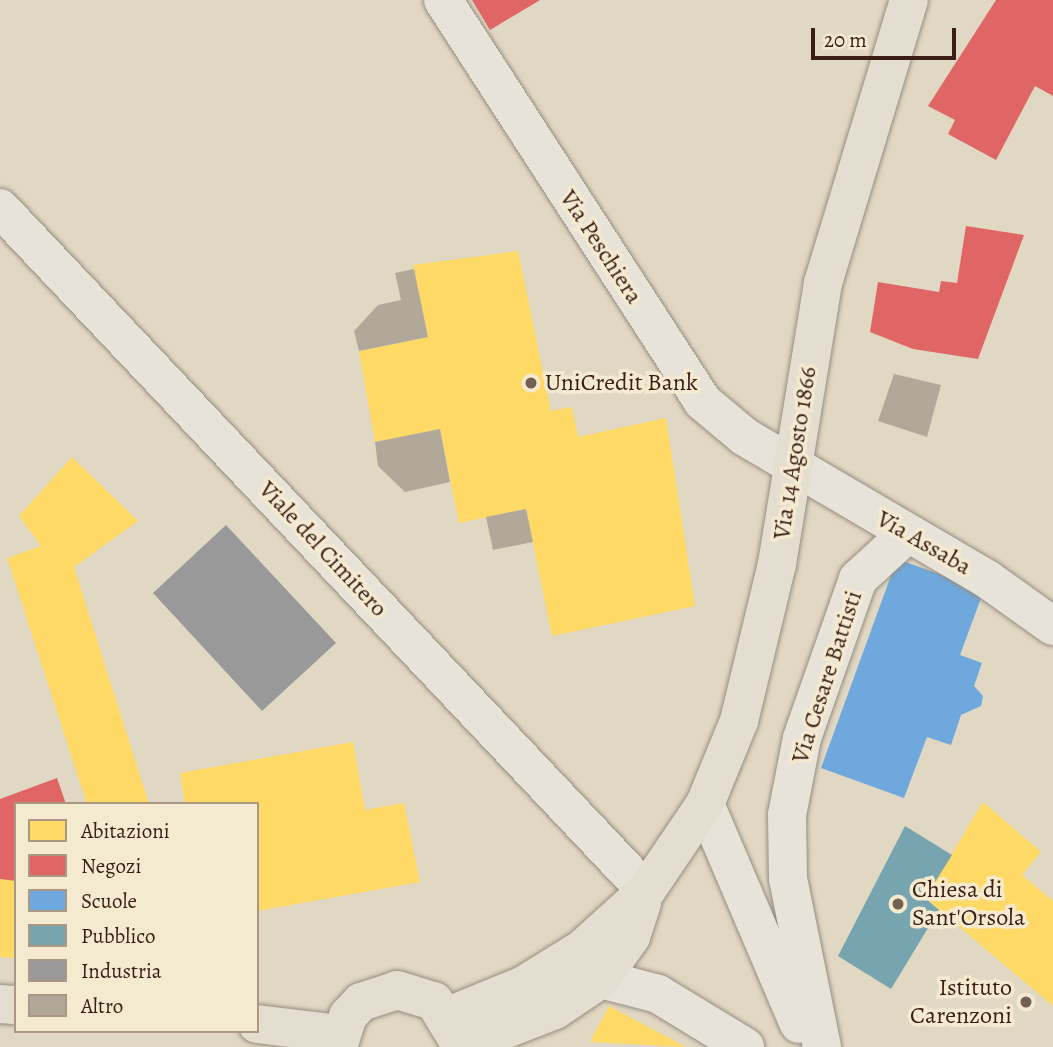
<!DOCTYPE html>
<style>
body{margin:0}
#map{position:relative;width:1053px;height:1047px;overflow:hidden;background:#e1d8c3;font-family:Alegreya,serif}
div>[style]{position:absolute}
.homes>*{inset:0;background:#ffd966}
.shops>*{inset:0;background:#e06666}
.schools>*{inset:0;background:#6fa8dc}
.public>*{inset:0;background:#76a5af}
.industry>*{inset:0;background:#999}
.building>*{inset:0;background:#b1a89a}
.roads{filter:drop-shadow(0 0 2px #968e81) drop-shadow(0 0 2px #968e81)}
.street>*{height:38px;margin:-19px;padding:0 19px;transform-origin:19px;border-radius:19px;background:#e7e3d8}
.primary>*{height:38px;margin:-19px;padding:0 19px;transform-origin:19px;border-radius:19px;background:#e4ded1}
.dots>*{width:19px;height:19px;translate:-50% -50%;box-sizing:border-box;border:4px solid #f4ead0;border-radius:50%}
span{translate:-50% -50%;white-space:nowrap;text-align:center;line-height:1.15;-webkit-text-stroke:7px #f4ead0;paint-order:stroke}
.street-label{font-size:24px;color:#3a1e15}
.poi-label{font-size:24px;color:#3a1e15}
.left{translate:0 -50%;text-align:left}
.right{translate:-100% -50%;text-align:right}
.legend{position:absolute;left:14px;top:802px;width:245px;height:231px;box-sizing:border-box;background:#f4ead0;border:2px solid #aa9885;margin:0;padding:9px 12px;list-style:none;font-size:21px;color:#3a1e15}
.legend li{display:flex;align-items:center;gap:14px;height:35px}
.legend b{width:35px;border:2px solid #aa9885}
.scale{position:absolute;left:811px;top:28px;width:145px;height:32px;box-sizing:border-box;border:4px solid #3a1e15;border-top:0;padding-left:9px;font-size:21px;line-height:24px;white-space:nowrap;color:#3a1e15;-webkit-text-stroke:5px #f4ead0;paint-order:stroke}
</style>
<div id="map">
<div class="homes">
<div style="clip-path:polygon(518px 251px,551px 411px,572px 407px,578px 437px,666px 418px,695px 606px,552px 636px,526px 509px,459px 523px,440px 429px,375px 442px,359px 351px,428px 337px,413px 265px)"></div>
<div style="clip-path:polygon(72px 457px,138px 521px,74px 567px,149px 804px,87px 804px,7px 558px,41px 546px,19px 516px)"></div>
<div style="clip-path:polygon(353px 742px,365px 810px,404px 803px,420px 882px,257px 911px,257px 804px,185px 804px,180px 773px)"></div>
<div style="clip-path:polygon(983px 802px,1041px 852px,1022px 875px,1053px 901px,1053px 1006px,925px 898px)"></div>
<div style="clip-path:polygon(0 879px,16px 881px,16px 958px,0 957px)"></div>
<div style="clip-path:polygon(609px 1006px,686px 1047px,590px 1042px)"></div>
</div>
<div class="shops">
<div style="clip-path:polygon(472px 0,540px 0,490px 30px)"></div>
<div style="clip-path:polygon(996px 0,1053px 0,1053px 96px,1035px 86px,996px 160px,948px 134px,955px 120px,928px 106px)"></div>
<div style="clip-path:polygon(966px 226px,1024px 235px,978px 359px,913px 349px,870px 332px,878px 282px,939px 292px,941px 281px,957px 283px)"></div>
<div style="clip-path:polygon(57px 778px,66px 804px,16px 804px,16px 881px,0 879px,0 799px)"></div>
</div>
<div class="schools">
<div style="clip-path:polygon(897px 559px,984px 590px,960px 655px,982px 663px,974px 686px,983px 696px,981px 706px,961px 715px,951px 745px,927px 737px,904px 798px,821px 768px)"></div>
</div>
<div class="public">
<div style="clip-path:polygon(905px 826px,952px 855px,925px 898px,939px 910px,891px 989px,838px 956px)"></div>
</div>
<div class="industry">
<div style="clip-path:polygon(226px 525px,336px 643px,262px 711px,153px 593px)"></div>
</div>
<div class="building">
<div style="clip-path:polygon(414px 269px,428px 337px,359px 351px,354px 331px,378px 305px,401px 300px,395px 273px)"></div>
<div style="clip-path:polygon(894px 374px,941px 385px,927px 437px,878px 421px)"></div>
<div style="clip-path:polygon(440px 429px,450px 482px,405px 492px,378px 466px,375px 442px)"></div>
<div style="clip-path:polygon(526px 509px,533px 542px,493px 550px,486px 517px)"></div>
</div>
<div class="roads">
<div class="street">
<div style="left:443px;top:0;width:477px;rotate:57.1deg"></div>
<div style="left:702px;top:401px;width:56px;rotate:39.9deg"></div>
<div style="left:745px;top:437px;width:281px;rotate:30.4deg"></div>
<div style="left:987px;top:579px;width:81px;rotate:35.5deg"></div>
<div style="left:0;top:208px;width:940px;rotate:46.59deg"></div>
<div style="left:705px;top:804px;width:239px;rotate:66.9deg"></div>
<div style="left:601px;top:979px;width:59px;rotate:14.7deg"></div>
<div style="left:658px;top:994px;width:102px;rotate:31.3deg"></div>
<div style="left:822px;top:1047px;width:172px;rotate:-101.4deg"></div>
<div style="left:788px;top:878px;width:63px;rotate:-90.9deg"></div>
<div style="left:787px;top:815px;width:78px;rotate:-79deg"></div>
<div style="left:802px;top:738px;width:169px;rotate:-70.6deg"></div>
<div style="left:858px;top:579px;width:67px;rotate:-42.6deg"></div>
</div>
<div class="primary">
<div style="left:0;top:1004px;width:16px;rotate:4deg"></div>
<div style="left:448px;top:1016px;width:82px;rotate:-22.2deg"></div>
<div style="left:524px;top:985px;width:68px;rotate:-31.8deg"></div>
<div style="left:582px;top:949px;width:86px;rotate:-42.2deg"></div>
<div style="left:646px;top:891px;width:105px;rotate:-55.9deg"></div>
<div style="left:705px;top:804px;width:90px;rotate:-67.7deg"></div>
<div style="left:739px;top:721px;width:162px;rotate:-76.4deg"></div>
<div style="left:777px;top:564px;width:285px;rotate:-80.7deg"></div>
<div style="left:823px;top:283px;width:296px;rotate:-73.1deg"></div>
<div style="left:257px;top:1024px;width:84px;rotate:6.9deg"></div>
<div style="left:338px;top:1047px;width:33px;rotate:-72deg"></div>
<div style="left:348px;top:1016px;width:19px;rotate:-47deg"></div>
<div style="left:361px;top:1002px;width:38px;rotate:-18deg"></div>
<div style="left:397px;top:990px;width:39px;rotate:17deg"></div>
<div style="left:434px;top:1001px;width:42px;rotate:58.6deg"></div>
<div style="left:460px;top:1047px;width:102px;rotate:-21.3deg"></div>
<div style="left:555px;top:1010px;width:55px;rotate:-34deg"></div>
<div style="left:601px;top:979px;width:52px;rotate:-54.5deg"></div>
<div style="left:631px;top:937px;width:36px;rotate:-72deg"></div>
</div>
</div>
<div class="dots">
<div style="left:531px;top:383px;background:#745f52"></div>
<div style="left:898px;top:904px;background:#745f52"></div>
<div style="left:1026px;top:1002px;background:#745f52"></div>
</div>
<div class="street-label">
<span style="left:601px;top:247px;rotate:57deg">Via Peschiera</span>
<span style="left:795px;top:453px;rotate:-81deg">Via 14 Agosto 1866</span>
<span style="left:924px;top:543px;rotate:30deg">Via Assaba</span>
<span style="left:323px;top:549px;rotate:47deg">Viale del Cimitero</span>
<span style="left:827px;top:677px;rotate:-72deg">Via Cesare Battisti</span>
</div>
<div class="poi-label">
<span class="left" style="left:545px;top:383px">UniCredit Bank</span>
<span class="left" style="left:912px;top:904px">Chiesa di<br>Sant'Orsola</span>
<span class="right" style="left:1012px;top:1002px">Istituto<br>Carenzoni</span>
</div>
<ul class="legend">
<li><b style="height:19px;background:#ffd966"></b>Abitazioni</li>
<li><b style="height:19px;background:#e06666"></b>Negozi</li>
<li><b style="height:19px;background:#6fa8dc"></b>Scuole</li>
<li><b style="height:19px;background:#76a5af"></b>Pubblico</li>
<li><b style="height:19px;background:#999"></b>Industria</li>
<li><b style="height:19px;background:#b1a89a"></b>Altro</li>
</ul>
<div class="scale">20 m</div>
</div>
